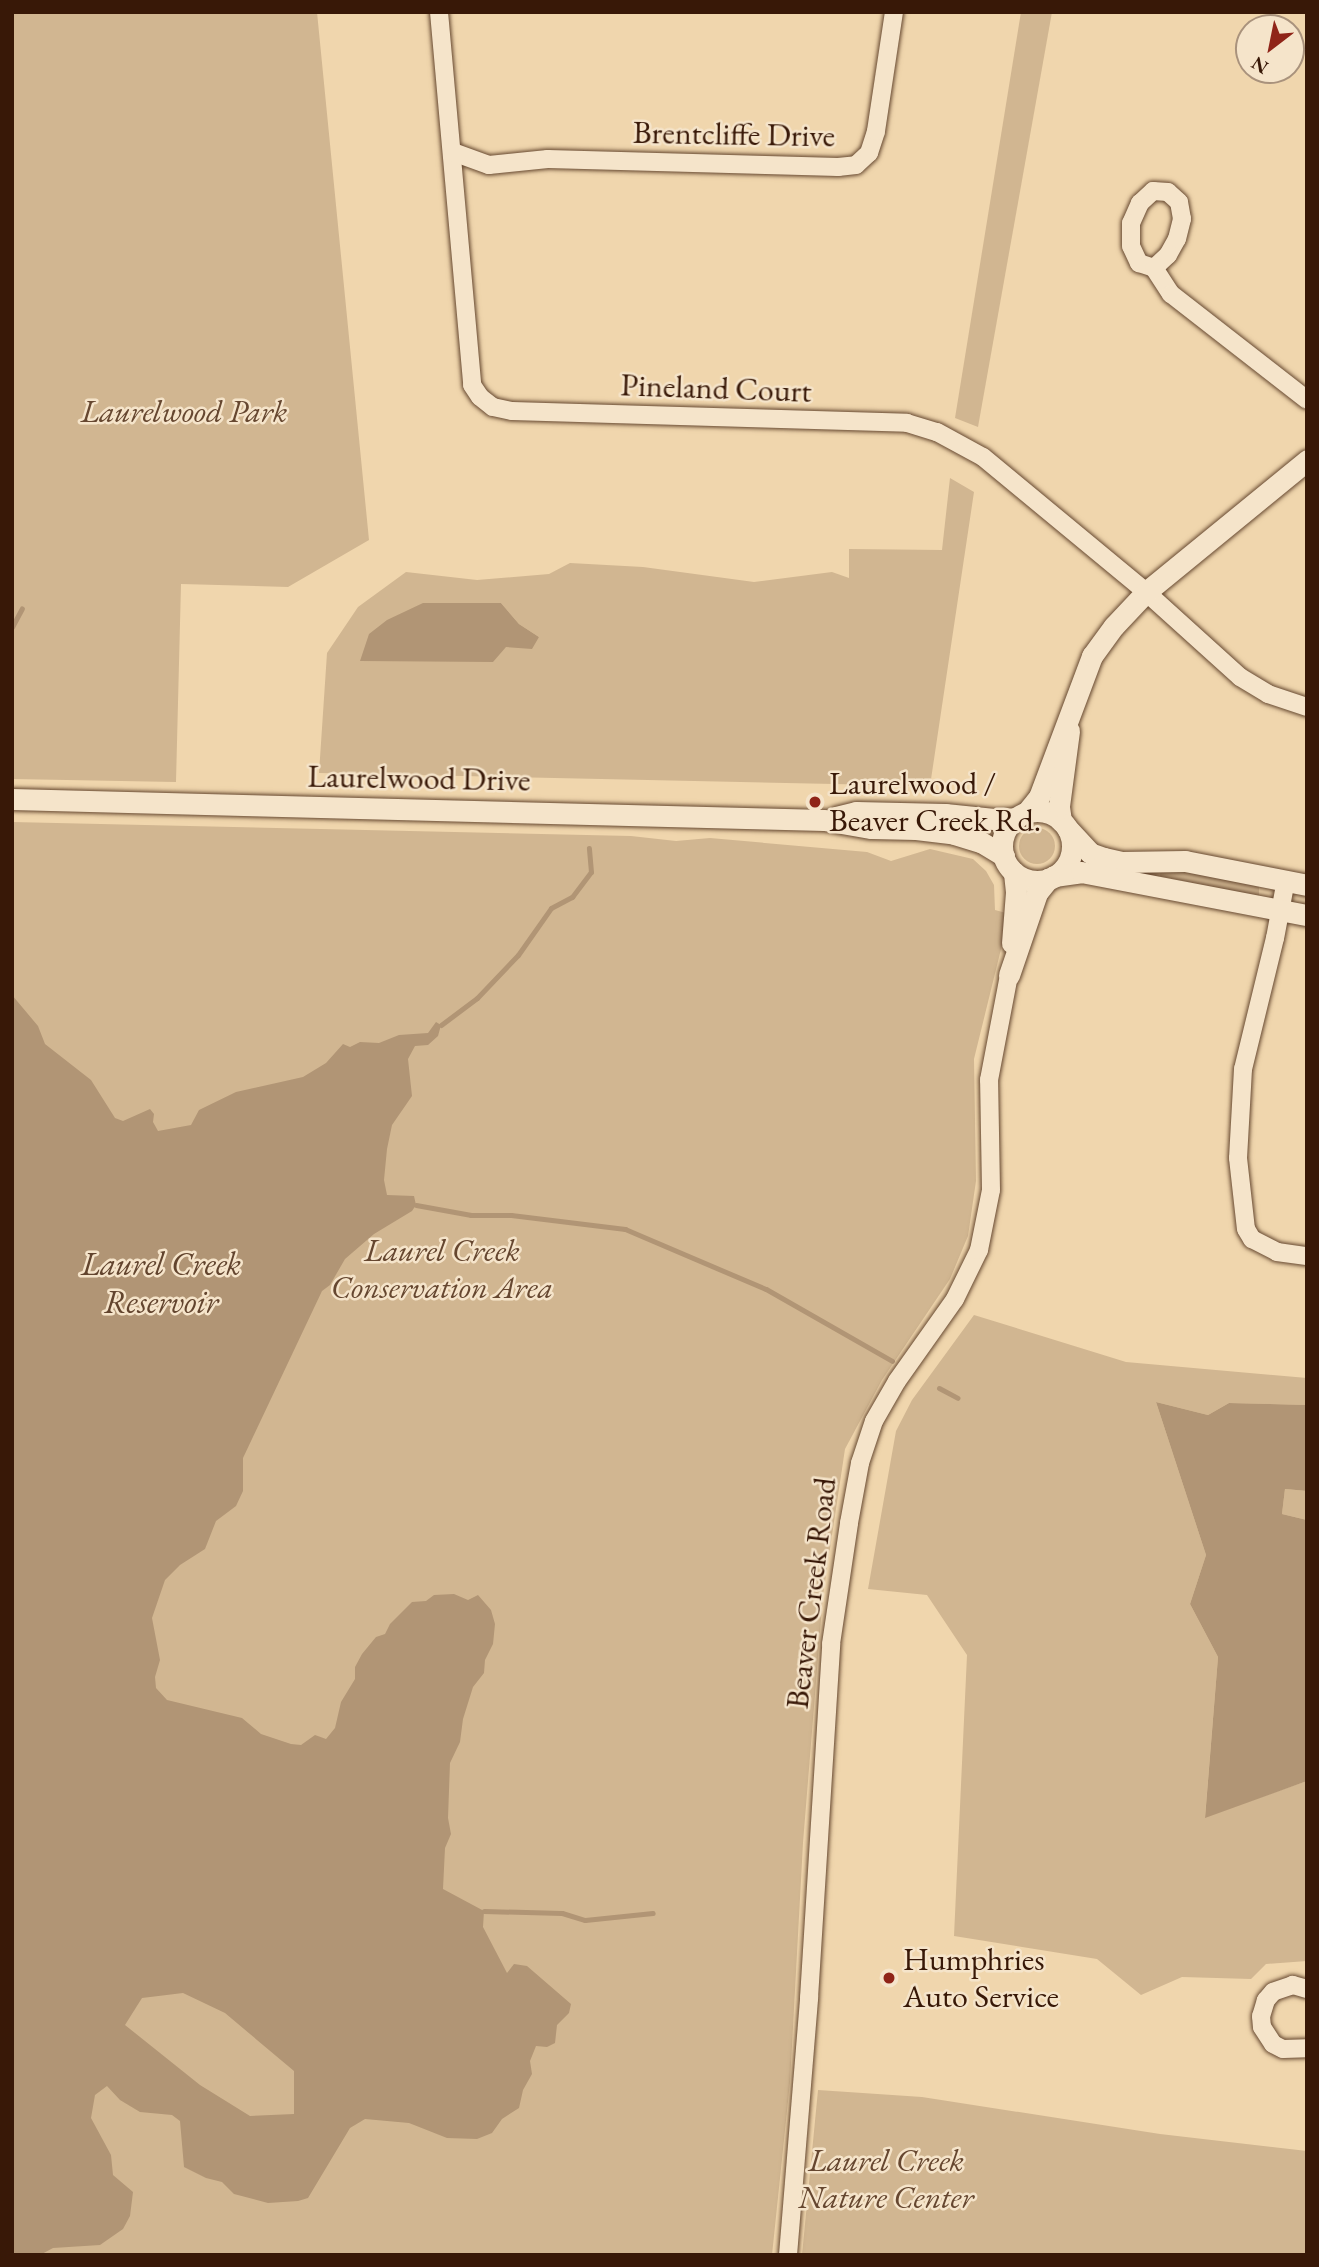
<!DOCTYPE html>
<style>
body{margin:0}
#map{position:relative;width:1319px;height:2267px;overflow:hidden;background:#f0d6ad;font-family:"EB Garamond",serif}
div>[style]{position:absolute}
.green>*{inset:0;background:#d1b691}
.round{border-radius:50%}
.water>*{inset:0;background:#b19575}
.stream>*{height:5px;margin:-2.5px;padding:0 2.5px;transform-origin:2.5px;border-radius:2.5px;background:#b19575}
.roads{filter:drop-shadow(0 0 2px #664830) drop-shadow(0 0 2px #664830)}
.minor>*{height:18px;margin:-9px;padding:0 9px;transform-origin:9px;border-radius:9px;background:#f5e4ca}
.tertiary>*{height:21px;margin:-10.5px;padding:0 10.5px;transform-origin:10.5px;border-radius:10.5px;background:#f5e4ca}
.tertiary>.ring{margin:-10.5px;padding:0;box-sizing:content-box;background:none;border:21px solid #f5e4ca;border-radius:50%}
.dots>*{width:19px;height:19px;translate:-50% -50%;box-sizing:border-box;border:4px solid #f5e4ca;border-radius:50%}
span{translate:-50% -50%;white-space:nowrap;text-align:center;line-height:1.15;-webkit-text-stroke:5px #f5e4ca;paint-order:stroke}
.street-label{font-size:32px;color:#381807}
.park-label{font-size:32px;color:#664730;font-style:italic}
.poi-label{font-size:32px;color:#381807}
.left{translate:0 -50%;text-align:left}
.water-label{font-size:33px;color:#62442e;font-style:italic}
.frame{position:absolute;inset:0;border:14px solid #381807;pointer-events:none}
.north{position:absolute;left:1235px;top:14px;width:70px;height:70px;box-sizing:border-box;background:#f5e4ca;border:2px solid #a9927c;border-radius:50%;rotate:212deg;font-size:19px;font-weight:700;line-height:28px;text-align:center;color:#381807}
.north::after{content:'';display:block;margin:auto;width:24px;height:32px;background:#8f2418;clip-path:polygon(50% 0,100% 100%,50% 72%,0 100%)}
</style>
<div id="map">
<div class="green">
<div style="clip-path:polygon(12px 12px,317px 12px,369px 540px,288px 587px,181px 584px,176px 782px,12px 779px)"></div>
<div style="clip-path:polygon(1021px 12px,1052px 12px,978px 427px,955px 418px)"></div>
<div style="clip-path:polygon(evenodd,950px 478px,974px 492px,930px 786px,319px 773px,327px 653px,358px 607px,406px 572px,477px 580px,549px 574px,570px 563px,643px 567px,754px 582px,832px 572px,849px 578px,849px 549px,942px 550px,950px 478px,501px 603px,519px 624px,539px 637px,506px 647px,501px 603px)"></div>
<div style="clip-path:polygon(12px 822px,631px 836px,676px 841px,710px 838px,867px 852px,891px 861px,930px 849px,973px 859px,986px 871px,994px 885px,995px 910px,1006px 913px,1002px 945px,974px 1059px,976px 1181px,968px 1236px,950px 1279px,882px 1380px,845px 1449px,823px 1595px,803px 1843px,790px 2082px,772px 2255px,12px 2255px)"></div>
<div class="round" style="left:1019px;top:828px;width:36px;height:36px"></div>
<div style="clip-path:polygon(1161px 868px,1259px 885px,1259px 897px,1160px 876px)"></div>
<div style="clip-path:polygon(974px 1315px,1126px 1362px,1307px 1378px,1307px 1405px,1229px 1403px,1208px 1415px,1156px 1402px,1206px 1555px,1190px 1604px,1218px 1657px,1205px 1817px,1307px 1781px,1307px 1961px,1266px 1964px,1251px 1979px,1182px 1977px,1141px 1995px,1097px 1959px,954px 1936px,967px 1655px,927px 1595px,868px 1589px,896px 1431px,912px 1400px)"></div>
<div style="clip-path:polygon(1285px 1489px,1307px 1491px,1307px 1520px,1282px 1514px)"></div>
<div style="clip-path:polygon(818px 2090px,922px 2097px,1160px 2134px,1307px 2151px,1307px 2255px,802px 2255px)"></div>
</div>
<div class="water">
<div style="clip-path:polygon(423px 603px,501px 603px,519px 624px,539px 637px,532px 649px,506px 647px,493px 662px,360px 661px,369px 634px,387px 620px)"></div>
<div style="clip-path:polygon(evenodd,12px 995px,38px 1026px,45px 1044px,91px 1080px,115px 1118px,123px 1121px,150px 1109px,154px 1114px,153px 1122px,158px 1131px,191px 1125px,199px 1110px,236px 1092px,303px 1077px,326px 1063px,343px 1044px,350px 1047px,360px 1042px,379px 1043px,399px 1035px,428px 1033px,436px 1022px,441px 1025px,438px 1036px,428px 1045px,415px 1046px,408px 1059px,412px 1096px,392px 1125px,387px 1149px,384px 1180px,387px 1195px,414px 1196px,416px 1205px,412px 1211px,374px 1234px,345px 1259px,330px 1285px,322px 1291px,243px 1458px,243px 1491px,236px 1506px,216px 1521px,205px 1549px,180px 1565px,165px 1580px,152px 1618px,160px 1660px,155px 1677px,156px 1688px,167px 1700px,242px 1718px,261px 1734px,291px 1744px,301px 1745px,315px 1735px,326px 1739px,335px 1728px,341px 1702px,355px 1679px,355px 1667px,362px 1654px,376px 1637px,385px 1634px,390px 1624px,412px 1602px,426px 1601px,434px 1595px,454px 1594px,468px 1600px,478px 1595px,491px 1610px,495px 1624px,493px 1644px,485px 1660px,484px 1673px,473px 1687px,463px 1719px,460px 1742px,450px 1763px,448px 1818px,451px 1834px,445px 1848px,443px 1889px,484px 1911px,483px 1927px,507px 1973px,514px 1964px,527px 1966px,571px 2004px,569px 2013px,557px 2025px,555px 2043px,547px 2047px,536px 2046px,530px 2061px,532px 2074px,523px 2090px,519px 2108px,502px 2119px,492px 2133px,477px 2139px,447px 2138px,409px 2123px,365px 2119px,350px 2128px,308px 2198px,298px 2201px,268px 2203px,234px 2194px,222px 2182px,206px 2178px,184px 2167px,180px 2121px,172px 2115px,140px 2112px,120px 2100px,107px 2086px,95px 2095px,91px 2118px,111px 2155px,113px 2175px,133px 2192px,130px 2216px,123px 2229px,100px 2245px,53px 2248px,40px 2255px,12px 2255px,12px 995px,183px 1993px,225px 2013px,294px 2071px,294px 2114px,250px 2116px,200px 2085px,125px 2025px,142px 1998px,183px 1993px)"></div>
<div style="clip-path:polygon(1156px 1402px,1208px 1415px,1229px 1403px,1307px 1405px,1307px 1491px,1285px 1489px,1282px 1514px,1307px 1520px,1307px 1781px,1205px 1818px,1218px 1657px,1190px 1604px,1206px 1555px)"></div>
</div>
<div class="stream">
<div style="left:12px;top:627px;width:21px;rotate:-62deg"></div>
<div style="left:441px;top:1025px;width:45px;rotate:-36.9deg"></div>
<div style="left:477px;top:998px;width:59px;rotate:-46.4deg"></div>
<div style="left:518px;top:955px;width:57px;rotate:-54.9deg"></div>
<div style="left:551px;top:908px;width:24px;rotate:-28deg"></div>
<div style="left:572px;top:897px;width:31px;rotate:-53deg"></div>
<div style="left:591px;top:872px;width:24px;rotate:-95deg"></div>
<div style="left:416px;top:1205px;width:56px;rotate:10.3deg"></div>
<div style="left:471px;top:1215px;width:40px"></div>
<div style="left:511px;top:1215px;width:115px;rotate:7deg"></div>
<div style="left:625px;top:1229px;width:153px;rotate:23.1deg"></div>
<div style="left:766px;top:1289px;width:145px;rotate:29.7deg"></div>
<div style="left:939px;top:1388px;width:21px;rotate:28deg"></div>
<div style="left:484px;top:1911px;width:78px;rotate:1.5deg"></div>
<div style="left:562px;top:1913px;width:24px;rotate:17deg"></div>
<div style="left:585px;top:1920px;width:68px;rotate:-5.9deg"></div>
</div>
<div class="roads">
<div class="minor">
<div style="left:439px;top:12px;width:374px;rotate:84.9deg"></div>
<div style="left:472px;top:385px;width:14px;rotate:56deg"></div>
<div style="left:480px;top:397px;width:16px;rotate:38deg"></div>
<div style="left:493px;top:407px;width:19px;rotate:12deg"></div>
<div style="left:512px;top:411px;width:395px;rotate:1.7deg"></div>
<div style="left:907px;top:423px;width:31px;rotate:17deg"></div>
<div style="left:937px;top:432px;width:52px;rotate:28.5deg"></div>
<div style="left:983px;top:457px;width:212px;rotate:39.6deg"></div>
<div style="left:1146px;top:592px;width:127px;rotate:42.1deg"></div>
<div style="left:1240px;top:677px;width:33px;rotate:31deg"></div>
<div style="left:1268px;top:694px;width:41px;rotate:18.4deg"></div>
<div style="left:453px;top:152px;width:38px;rotate:20deg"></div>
<div style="left:489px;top:165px;width:59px;rotate:-5.8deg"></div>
<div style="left:548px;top:159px;width:290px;rotate:1.6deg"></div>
<div style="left:838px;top:167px;width:18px;rotate:-6deg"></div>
<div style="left:856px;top:165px;width:18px;rotate:-43deg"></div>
<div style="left:869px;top:153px;width:23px;rotate:-72deg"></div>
<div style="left:876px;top:131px;width:120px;rotate:-81.4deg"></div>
<div style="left:1154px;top:268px;width:19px;rotate:-43deg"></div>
<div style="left:1168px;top:255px;width:18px;rotate:-61deg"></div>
<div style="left:1177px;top:239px;width:21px;rotate:-76deg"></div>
<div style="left:1182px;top:219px;width:17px;rotate:-100deg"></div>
<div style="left:1179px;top:202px;width:15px;rotate:-138deg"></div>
<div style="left:1168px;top:192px;width:15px;rotate:-176deg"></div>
<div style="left:1153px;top:191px;width:18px;rotate:137deg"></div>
<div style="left:1140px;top:203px;width:22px;rotate:114deg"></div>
<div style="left:1131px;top:223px;width:23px;rotate:90deg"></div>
<div style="left:1131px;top:246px;width:19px;rotate:65deg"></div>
<div style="left:1139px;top:263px;width:16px;rotate:18deg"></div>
<div style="left:1154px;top:268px;width:31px;rotate:57deg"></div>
<div style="left:1171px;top:294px;width:172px;rotate:37.9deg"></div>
<div style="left:1286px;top:880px;width:59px;rotate:100.7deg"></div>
<div style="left:1275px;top:938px;width:135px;rotate:103.7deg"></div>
<div style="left:1243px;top:1069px;width:89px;rotate:93.2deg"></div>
<div style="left:1238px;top:1158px;width:71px;rotate:83.6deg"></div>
<div style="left:1246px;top:1229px;width:12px;rotate:59deg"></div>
<div style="left:1252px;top:1239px;width:28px;rotate:27deg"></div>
<div style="left:1277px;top:1252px;width:30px;rotate:8deg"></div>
<div style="left:1307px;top:1989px;width:15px;rotate:-164deg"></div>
<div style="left:1293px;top:1985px;width:21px;rotate:161deg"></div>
<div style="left:1273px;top:1992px;width:11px;rotate:131deg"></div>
<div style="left:1266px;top:2000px;width:17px;rotate:107deg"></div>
<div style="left:1261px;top:2016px;width:11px;rotate:85deg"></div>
<div style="left:1262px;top:2027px;width:20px;rotate:57deg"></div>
<div style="left:1273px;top:2044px;width:11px;rotate:27deg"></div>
<div style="left:1283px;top:2049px;width:24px;rotate:-2deg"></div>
<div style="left:788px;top:2255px;width:258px;rotate:-85.3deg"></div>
<div style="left:809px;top:1998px;width:355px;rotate:-86.4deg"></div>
<div style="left:831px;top:1644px;width:122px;rotate:-81.5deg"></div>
<div style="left:849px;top:1523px;width:61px;rotate:-79.6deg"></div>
<div style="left:860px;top:1463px;width:44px;rotate:-71.6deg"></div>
<div style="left:874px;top:1421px;width:46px;rotate:-60.1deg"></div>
<div style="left:897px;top:1381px;width:100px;rotate:-54.7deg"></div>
<div style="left:955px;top:1299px;width:55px;rotate:-63.9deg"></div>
<div style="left:979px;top:1250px;width:61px;rotate:-78.7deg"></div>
<div style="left:991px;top:1190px;width:110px;rotate:-91deg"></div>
<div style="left:989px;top:1080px;width:107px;rotate:-79.2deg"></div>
</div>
<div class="tertiary">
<div style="left:12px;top:799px;width:812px;rotate:1.48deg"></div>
<div style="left:824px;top:820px;width:48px;rotate:9.7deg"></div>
<div style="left:871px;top:828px;width:45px;rotate:1.3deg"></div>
<div style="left:916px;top:829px;width:38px;rotate:7deg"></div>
<div style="left:954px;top:834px;width:28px;rotate:17deg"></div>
<div style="left:981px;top:842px;width:27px;rotate:31deg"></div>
<div class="ring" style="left:1002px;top:811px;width:49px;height:49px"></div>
<div style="left:1026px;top:813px;width:21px;rotate:-51deg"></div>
<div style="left:1039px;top:797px;width:151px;rotate:-69.4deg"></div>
<div style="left:1092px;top:656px;width:37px;rotate:-54deg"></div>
<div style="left:1114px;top:626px;width:47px;rotate:-46.7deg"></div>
<div style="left:1146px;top:592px;width:208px;rotate:-39.3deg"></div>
<div style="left:836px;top:817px;width:21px;rotate:-14deg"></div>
<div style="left:856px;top:812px;width:89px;rotate:1.3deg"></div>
<div style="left:945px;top:814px;width:49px;rotate:5.8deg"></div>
<div style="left:994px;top:819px;width:23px;rotate:-2deg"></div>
<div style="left:1061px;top:821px;width:15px;rotate:-98deg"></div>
<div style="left:1059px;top:806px;width:76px;rotate:-82.4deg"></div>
<div style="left:1067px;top:828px;width:34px;rotate:47deg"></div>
<div style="left:1090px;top:853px;width:15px;rotate:20deg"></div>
<div style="left:1104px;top:858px;width:17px;rotate:13deg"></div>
<div style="left:1121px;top:862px;width:64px;rotate:-0.9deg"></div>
<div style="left:1185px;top:861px;width:124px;rotate:11.1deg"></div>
<div style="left:1054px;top:876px;width:27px;rotate:-8deg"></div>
<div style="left:1081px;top:872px;width:230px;rotate:10.8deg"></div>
<div style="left:1012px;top:943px;width:51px;rotate:-85.5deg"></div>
<div style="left:1016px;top:892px;width:20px;rotate:-96deg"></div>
<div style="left:1009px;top:975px;width:87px;rotate:-71.1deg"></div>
<div style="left:1037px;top:893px;width:19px;rotate:-51deg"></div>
</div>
</div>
<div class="dots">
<div style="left:815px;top:802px;background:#8f2418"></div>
<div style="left:889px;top:1978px;background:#8f2418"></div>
</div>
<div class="street-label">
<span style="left:734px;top:134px;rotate:1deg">Brentcliffe Drive</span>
<span style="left:716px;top:388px;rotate:2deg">Pineland Court</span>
<span style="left:419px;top:778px;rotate:1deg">Laurelwood Drive</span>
<span style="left:811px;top:1593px;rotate:-83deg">Beaver Creek Road</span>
</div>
<div class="park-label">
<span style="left:184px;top:411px">Laurelwood Park</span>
<span style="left:442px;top:1269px">Laurel Creek<br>Conservation Area</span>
<span style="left:886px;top:2179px">Laurel Creek<br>Nature Center</span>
</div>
<div class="poi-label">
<span class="left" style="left:829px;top:802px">Laurelwood /<br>Beaver Creek Rd.</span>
<span class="left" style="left:903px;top:1978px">Humphries<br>Auto Service</span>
</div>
<div class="water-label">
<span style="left:161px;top:1283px">Laurel Creek<br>Reservoir</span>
</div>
<div class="frame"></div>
<div class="north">N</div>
</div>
